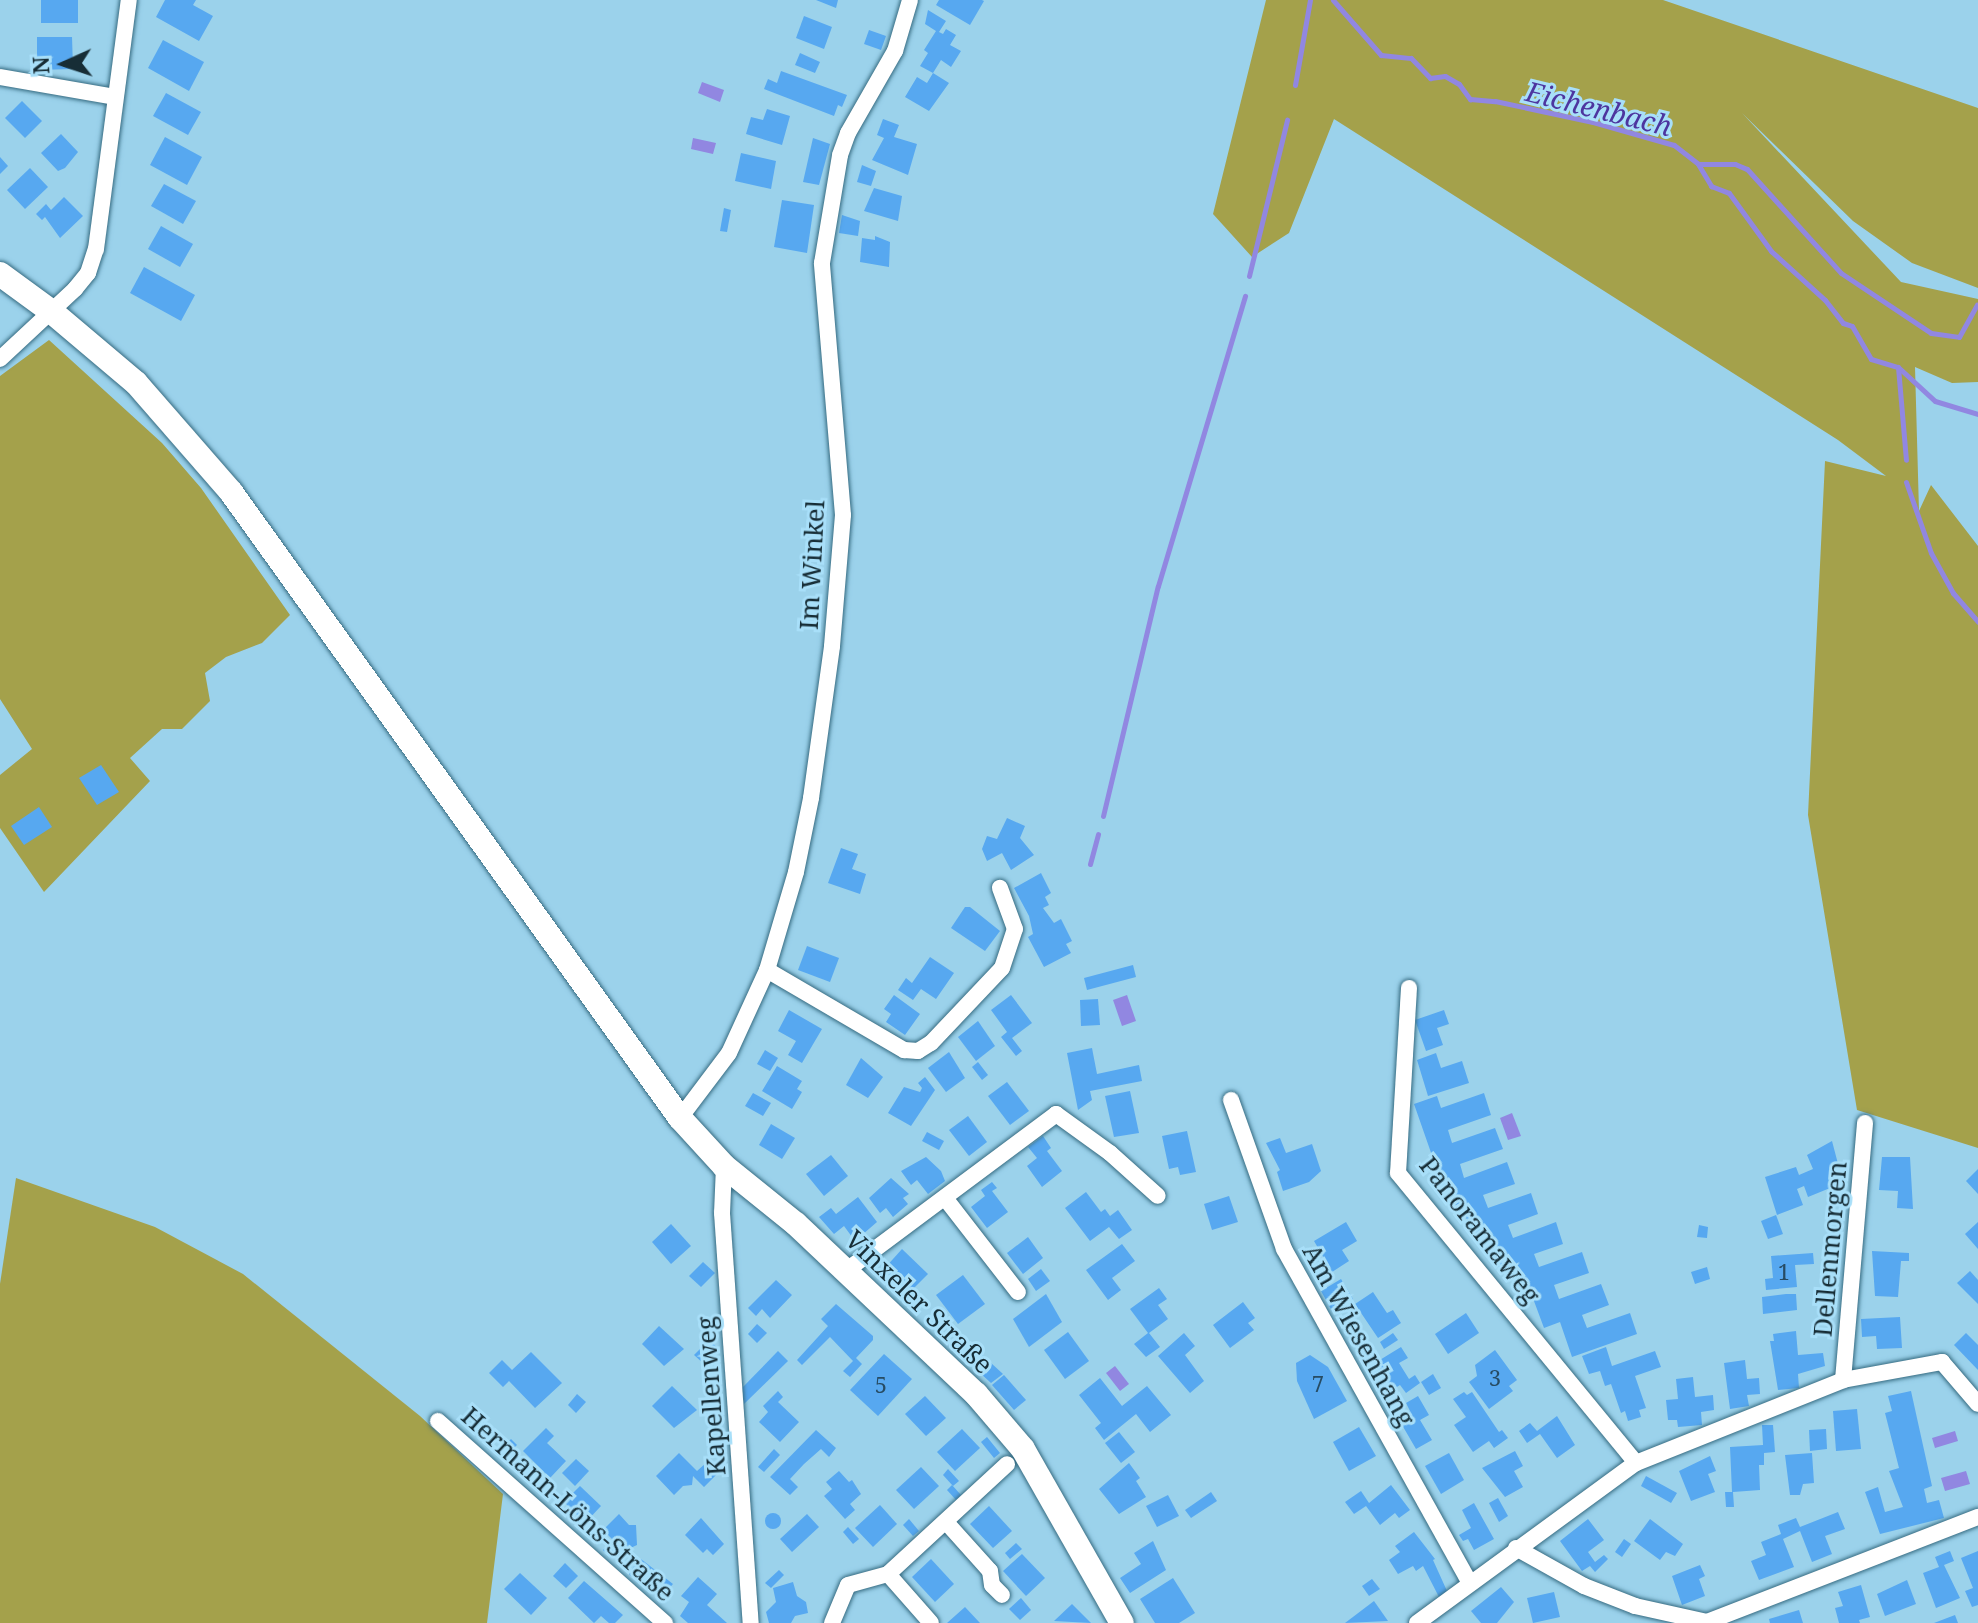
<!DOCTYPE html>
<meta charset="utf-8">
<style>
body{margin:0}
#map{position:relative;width:1978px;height:1623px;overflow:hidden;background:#9bd2eb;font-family:"Noto Serif",serif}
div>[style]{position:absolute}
.green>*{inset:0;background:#a4a14b}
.water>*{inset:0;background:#9187e1}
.stream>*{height:5px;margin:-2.5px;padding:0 2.5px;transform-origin:2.5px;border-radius:2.5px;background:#9187e1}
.building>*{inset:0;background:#57a8f0}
.round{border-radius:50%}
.roads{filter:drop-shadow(0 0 2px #366b81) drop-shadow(0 0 2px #366b81)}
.minor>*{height:16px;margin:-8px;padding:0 8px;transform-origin:8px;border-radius:8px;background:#fff}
.secondary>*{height:24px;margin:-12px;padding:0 12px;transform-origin:12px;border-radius:12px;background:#fff}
span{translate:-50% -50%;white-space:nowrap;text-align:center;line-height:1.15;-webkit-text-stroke:6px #a8dff9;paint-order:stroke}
.number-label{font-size:22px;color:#274c64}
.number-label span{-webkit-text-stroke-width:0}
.street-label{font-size:26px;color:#172d36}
.water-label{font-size:28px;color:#4d359f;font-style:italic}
.north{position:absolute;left:24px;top:24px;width:80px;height:80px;-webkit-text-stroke:6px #a8dff9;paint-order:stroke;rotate:267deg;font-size:22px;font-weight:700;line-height:32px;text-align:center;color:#172d36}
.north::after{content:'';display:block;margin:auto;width:28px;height:36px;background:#172d36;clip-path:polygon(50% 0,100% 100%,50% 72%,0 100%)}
</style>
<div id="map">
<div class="green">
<div style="clip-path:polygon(1266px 0,1663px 0,1978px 108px,1978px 288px,1912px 263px,1853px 221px,1742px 113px,1901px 282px,1978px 299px,1978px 382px,1952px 383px,1915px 367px,1919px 511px,1931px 485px,1978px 546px,1978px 1148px,1857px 1110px,1808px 815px,1825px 461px,1886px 476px,1838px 440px,1334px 119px,1289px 233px,1252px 257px,1213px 214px)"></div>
<div style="clip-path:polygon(49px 340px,162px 443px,201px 488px,290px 615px,262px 643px,226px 657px,205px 673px,210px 701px,182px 729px,162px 729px,130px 758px,150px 781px,44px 892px,0 828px,0 775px,32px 749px,0 699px,0 376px)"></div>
<div style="clip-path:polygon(16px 1178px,155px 1227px,243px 1274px,420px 1416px,503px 1494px,487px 1623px,0 1623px,0 1284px)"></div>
</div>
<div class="water">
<div style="clip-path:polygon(702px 82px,724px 90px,720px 102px,698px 93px)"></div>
<div style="clip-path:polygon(693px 138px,716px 143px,713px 154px,691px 149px)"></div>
<div style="clip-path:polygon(1127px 995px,1136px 1021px,1122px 1026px,1113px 1000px)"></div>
<div style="clip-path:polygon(1512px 1113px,1521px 1136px,1508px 1140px,1500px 1118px)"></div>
<div style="clip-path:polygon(1115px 1366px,1129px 1384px,1120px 1391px,1106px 1373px)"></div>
<div style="clip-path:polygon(1955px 1431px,1958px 1441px,1935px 1448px,1932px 1438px)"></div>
<div style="clip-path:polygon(1966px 1471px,1970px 1484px,1945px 1491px,1941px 1478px)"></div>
</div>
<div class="stream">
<div style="left:1333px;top:0;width:73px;rotate:48.9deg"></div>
<div style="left:1381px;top:55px;width:30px;rotate:6deg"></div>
<div style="left:1411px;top:58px;width:28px;rotate:46deg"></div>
<div style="left:1430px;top:78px;width:15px;rotate:-8deg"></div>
<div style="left:1445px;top:76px;width:16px;rotate:30deg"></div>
<div style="left:1459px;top:84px;width:19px;rotate:54deg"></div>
<div style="left:1470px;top:99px;width:25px;rotate:5deg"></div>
<div style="left:1495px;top:101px;width:100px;rotate:12.1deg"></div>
<div style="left:1593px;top:122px;width:84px;rotate:15.9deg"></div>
<div style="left:1674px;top:145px;width:31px;rotate:38deg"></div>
<div style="left:1698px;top:164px;width:26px;rotate:59deg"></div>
<div style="left:1711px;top:186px;width:19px;rotate:21deg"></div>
<div style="left:1729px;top:193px;width:72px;rotate:54.1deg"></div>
<div style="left:1771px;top:251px;width:73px;rotate:42.2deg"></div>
<div style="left:1825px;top:300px;width:29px;rotate:52deg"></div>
<div style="left:1843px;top:323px;width:9px;rotate:18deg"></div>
<div style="left:1852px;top:326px;width:38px;rotate:60deg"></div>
<div style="left:1871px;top:359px;width:28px;rotate:17deg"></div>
<div style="left:1898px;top:367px;width:50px;rotate:42.6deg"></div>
<div style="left:1935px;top:401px;width:45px;rotate:16.8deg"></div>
<div style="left:1295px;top:85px;width:86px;rotate:-80deg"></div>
<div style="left:1699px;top:164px;width:36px"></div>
<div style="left:1735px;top:164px;width:13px;rotate:23deg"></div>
<div style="left:1747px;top:169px;width:140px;rotate:47.9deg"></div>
<div style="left:1841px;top:273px;width:108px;rotate:33.7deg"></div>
<div style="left:1931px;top:333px;width:28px;rotate:8deg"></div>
<div style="left:1959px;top:337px;width:37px;rotate:-61deg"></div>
<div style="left:1249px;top:276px;width:161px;rotate:-76.3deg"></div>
<div style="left:1898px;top:367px;width:93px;rotate:85.1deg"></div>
<div style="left:1906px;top:482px;width:75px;rotate:70.6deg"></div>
<div style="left:1931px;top:553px;width:46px;rotate:61.2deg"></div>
<div style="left:1953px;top:593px;width:38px;rotate:49deg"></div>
<div style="left:1103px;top:816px;width:236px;rotate:-76.6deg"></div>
<div style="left:1158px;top:586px;width:303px;rotate:-73.3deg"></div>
<div style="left:1090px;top:864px;width:31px;rotate:-75deg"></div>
</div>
<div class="building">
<div style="clip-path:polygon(41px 0,78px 0,78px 23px,41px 23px)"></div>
<div style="clip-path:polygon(165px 0,196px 0,193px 5px,213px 16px,199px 41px,156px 17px)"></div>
<div style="clip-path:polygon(816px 0,838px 0,836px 8px)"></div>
<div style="clip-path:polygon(939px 0,982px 0,984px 1px,970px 25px,936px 5px)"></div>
<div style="clip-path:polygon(928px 10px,946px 21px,939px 32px,943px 34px,946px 29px,956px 35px,950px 45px,961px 51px,951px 67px,941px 60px,933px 73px,949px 83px,929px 111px,905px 97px,917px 77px,927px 83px,933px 73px,920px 66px,928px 53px,924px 50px,936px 31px,925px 24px)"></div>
<div style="clip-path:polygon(804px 16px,832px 27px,824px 49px,796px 38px)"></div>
<div style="clip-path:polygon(869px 30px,886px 36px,881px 50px,864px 44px)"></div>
<div style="clip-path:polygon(37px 37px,72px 37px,73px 69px,37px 70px)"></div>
<div style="clip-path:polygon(163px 40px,204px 62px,189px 91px,148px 68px)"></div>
<div style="clip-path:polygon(800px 53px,820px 62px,815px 73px,795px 65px)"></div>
<div style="clip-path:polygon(781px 71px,847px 95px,842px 107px,838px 105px,834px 116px,764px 89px,768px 79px,777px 83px)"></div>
<div style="clip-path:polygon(166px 93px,201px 112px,188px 135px,153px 116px)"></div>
<div style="clip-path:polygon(22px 101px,42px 121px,25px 138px,5px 118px)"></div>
<div style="clip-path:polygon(767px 109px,790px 116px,782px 145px,746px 134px,751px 117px,763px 120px)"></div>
<div style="clip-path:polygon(883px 119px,899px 125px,894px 137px,917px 144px,908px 175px,872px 160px,884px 138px,877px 135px)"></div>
<div style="clip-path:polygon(61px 134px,78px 152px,65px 168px,58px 171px,41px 153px)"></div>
<div style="clip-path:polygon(165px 137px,202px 157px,187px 185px,150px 165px)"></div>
<div style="clip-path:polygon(813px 138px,830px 144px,819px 185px,803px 182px)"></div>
<div style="clip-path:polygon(741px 153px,776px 161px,771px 189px,735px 181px)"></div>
<div style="clip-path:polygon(0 157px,8px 166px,0 174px)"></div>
<div style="clip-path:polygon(862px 165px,876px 171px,871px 186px,857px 182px)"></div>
<div style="clip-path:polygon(30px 168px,48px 187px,25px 209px,7px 190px)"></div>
<div style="clip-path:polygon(164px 184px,196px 201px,183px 224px,151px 206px)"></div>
<div style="clip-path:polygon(874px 188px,902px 196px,898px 221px,864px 211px)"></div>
<div style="clip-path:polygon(64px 197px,83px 216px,60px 238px,45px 217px,42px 220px,36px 214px,46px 204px,51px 210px)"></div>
<div style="clip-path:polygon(782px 200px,814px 205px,807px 253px,774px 247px)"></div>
<div style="clip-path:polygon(724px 208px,731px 210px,727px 232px,720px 231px)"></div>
<div style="clip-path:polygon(842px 215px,860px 221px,858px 236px,839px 233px)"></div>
<div style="clip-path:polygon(161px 226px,193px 244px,180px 267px,148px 249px)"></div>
<div style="clip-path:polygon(875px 236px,890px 242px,889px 267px,860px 262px,862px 238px,875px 240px)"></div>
<div style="clip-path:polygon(144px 267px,195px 295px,181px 321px,130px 293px)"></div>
<div style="clip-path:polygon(101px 765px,119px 792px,97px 805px,79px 778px)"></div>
<div style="clip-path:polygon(39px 807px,52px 827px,24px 845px,11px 826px)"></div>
<div style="clip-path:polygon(1007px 818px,1025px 826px,1020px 838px,1034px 855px,1011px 870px,1002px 853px,987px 861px,982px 849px,987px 836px,997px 839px)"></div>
<div style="clip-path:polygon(841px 848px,858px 854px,852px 869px,866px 874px,860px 894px,828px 883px)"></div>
<div style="clip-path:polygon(1041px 873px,1051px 893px,1045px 897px,1049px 905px,1043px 908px,1054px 923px,1061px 919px,1072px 941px,1066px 944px,1071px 953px,1044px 967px,1028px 937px,1033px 934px,1029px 916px,1014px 888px)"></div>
<div style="clip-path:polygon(965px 907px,970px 907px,1000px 931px,985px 951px,951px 928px)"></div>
<div style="clip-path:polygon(807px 946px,839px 958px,830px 982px,798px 970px)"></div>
<div style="clip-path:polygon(930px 957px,954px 973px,936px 999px,921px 989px,913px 1000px,898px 990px,906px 978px,912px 983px)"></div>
<div style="clip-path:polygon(1133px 965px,1136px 977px,1087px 990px,1084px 978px)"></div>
<div style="clip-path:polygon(894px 995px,920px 1014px,905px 1035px,886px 1022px,891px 1014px,884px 1009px)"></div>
<div style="clip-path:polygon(1011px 995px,1032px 1023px,1012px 1038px,1022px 1051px,1016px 1056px,1001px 1037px,1007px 1032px,991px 1010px)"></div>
<div style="clip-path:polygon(1098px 999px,1100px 1025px,1081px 1026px,1080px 1000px)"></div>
<div style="clip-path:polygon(789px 1010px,822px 1029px,802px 1063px,788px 1055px,796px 1041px,778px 1031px)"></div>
<div style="clip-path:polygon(1444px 1010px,1449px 1024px,1437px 1028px,1443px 1045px,1426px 1051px,1415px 1020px)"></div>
<div style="clip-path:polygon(978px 1021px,995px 1046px,976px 1061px,958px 1037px)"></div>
<div style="clip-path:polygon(1092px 1048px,1097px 1074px,1139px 1065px,1142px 1081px,1090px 1091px,1092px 1100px,1078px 1110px,1067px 1053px)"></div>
<div style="clip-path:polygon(765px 1050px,778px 1058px,770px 1071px,757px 1064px)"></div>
<div style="clip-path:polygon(949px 1052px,965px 1078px,946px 1092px,928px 1068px)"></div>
<div style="clip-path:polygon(1436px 1053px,1441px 1068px,1462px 1061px,1469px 1083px,1428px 1096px,1417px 1060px)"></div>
<div style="clip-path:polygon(861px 1058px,883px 1077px,868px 1098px,846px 1085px)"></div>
<div style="clip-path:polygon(978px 1062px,988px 1075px,982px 1080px,972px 1067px)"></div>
<div style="clip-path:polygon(777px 1066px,802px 1081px,797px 1089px,802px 1092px,792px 1109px,762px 1091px)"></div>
<div style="clip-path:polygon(925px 1077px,935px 1090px,911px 1126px,888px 1113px,904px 1087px,920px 1092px,922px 1088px,918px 1083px)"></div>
<div style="clip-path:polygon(1007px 1082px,1029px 1111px,1010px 1125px,988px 1096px)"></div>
<div style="clip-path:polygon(1130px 1091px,1139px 1133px,1114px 1137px,1105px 1096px)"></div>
<div style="clip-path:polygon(753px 1093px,771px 1103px,763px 1116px,745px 1106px)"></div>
<div style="clip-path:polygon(1484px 1093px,1491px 1115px,1448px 1130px,1452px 1143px,1495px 1128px,1503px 1149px,1460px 1164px,1464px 1178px,1507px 1162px,1515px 1184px,1483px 1195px,1488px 1208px,1531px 1193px,1538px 1214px,1508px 1225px,1513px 1238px,1556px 1222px,1563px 1244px,1534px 1254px,1539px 1267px,1582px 1252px,1589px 1273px,1554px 1285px,1559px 1299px,1601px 1284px,1609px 1305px,1582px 1315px,1587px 1328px,1630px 1313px,1637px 1334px,1572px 1357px,1560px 1322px,1544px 1328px,1531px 1293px,1524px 1296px,1512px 1262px,1498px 1267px,1486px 1233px,1473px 1237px,1461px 1203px,1450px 1207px,1414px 1104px,1437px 1096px,1441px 1108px)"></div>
<div style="clip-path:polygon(968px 1116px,987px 1142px,969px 1156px,949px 1130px)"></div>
<div style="clip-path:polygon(771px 1124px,795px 1138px,782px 1159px,759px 1145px)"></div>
<div style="clip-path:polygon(1187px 1131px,1196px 1172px,1180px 1175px,1178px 1167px,1169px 1169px,1162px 1136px)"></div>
<div style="clip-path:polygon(927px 1132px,944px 1141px,939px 1150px,922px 1141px)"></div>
<div style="clip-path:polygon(1043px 1136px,1051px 1148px,1047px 1151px,1062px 1171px,1042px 1187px,1027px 1166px,1037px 1158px,1028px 1147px)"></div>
<div style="clip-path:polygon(1280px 1138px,1286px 1153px,1312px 1144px,1321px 1171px,1309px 1182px,1283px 1191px,1277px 1172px,1280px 1170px,1266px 1143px)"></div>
<div style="clip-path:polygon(1832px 1141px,1842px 1179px,1834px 1183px,1835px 1186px,1808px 1197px,1804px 1186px,1797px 1189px,1803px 1205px,1777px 1215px,1765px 1177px,1796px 1167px,1799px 1175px,1813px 1169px,1807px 1155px)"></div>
<div style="clip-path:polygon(831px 1155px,848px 1176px,824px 1196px,806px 1174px)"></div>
<div style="clip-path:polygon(926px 1157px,941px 1171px,945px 1181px,928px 1194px,917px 1180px,911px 1185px,901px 1171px)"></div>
<div style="clip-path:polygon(1882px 1157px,1910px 1157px,1913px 1209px,1897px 1208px,1898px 1191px,1879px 1190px)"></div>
<div style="clip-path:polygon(1978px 1169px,1978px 1194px,1966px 1181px)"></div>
<div style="clip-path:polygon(891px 1178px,909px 1194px,903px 1198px,908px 1204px,893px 1217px,886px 1208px,880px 1213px,869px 1198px)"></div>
<div style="clip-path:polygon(992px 1182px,997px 1188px,992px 1191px,1008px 1212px,987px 1228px,971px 1207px,985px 1196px,981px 1190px)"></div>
<div style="clip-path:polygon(1086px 1192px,1101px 1212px,1105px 1209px,1110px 1216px,1118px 1210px,1132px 1230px,1119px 1239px,1109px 1227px,1090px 1241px,1065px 1208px)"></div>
<div style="clip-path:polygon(1229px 1196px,1238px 1222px,1212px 1230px,1204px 1204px)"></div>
<div style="clip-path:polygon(858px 1197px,877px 1222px,855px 1241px,844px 1226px,834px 1234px,819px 1217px,831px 1208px,836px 1214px)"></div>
<div style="clip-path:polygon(1776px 1215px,1783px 1234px,1768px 1239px,1761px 1221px)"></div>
<div style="clip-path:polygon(1346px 1222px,1357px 1241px,1342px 1250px,1349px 1261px,1332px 1272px,1314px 1241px)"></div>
<div style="clip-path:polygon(1978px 1222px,1978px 1249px,1965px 1234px)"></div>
<div style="clip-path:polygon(671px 1224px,691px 1246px,671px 1264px,652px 1242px)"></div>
<div style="clip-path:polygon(1699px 1225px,1708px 1227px,1707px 1238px,1697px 1237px)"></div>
<div style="clip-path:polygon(1028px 1237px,1043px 1258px,1023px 1274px,1007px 1253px)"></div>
<div style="clip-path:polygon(1122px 1244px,1135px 1261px,1112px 1278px,1121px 1290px,1108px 1300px,1086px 1270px)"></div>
<div style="clip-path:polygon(902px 1249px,928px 1274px,909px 1293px,884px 1269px)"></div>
<div style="clip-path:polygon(1872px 1251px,1909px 1253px,1909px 1261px,1901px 1261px,1898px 1297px,1875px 1296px)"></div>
<div style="clip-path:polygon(1813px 1253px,1814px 1264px,1795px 1265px,1797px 1287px,1766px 1290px,1765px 1279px,1773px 1278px,1771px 1256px)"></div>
<div style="clip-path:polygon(703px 1262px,715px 1273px,701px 1287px,689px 1276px)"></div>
<div style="clip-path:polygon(1707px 1267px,1710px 1279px,1695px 1284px,1691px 1272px)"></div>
<div style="clip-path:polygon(1041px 1269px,1050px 1281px,1036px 1291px,1028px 1279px)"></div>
<div style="clip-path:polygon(1970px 1271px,1978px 1280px,1978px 1304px,1957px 1283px)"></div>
<div style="clip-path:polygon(963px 1275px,985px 1304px,958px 1324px,936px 1295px)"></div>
<div style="clip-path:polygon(1341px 1279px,1353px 1299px,1332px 1311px,1321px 1291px)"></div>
<div style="clip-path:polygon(776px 1280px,792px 1295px,770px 1318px,762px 1309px,756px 1316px,748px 1308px)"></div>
<div style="clip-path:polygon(1159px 1288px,1167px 1299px,1158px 1305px,1168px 1319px,1149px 1333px,1160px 1347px,1146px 1357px,1134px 1344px,1148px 1333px,1130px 1309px)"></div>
<div style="clip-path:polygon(1373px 1292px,1387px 1313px,1393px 1310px,1401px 1323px,1378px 1338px,1355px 1304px)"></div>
<div style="clip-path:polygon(1046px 1294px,1062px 1322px,1029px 1347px,1013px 1319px)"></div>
<div style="clip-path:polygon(1786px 1294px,1796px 1294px,1797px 1310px,1763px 1314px,1762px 1297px)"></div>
<div style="clip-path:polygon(1243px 1302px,1255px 1318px,1248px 1323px,1254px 1330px,1230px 1348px,1213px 1325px)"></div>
<div style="clip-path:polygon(836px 1304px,873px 1336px,873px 1340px,856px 1358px,862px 1364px,850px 1377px,843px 1371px,853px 1361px,830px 1337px,802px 1365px,797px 1360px,828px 1326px,821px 1319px)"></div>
<div style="clip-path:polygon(1466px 1313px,1479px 1333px,1448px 1354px,1435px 1334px)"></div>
<div style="clip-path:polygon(1900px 1317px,1902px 1348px,1877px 1349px,1876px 1336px,1862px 1337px,1861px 1319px)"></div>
<div style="clip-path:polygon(757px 1324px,767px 1333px,757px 1343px,748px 1334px)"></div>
<div style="clip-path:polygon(659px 1326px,684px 1349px,664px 1366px,642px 1344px)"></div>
<div style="clip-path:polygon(1796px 1331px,1798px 1355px,1823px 1353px,1825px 1366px,1798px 1374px,1799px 1388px,1778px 1390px,1770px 1341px,1774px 1341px,1773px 1334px)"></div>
<div style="clip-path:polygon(1068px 1332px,1089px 1361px,1065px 1379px,1044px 1350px)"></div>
<div style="clip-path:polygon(1184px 1333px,1195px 1346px,1185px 1355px,1204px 1381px,1190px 1393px,1158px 1356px)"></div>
<div style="clip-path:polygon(1393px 1333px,1398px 1340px,1384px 1349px,1380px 1342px)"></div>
<div style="clip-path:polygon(1966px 1333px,1978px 1345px,1978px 1370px,1954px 1345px)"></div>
<div style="clip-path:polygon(709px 1340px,719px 1349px,704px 1364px,694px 1355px)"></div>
<div style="clip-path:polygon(1401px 1347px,1408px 1358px,1399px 1363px,1409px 1379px,1415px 1375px,1420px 1383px,1406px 1393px,1400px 1385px,1387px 1393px,1370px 1366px)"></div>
<div style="clip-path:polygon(1606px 1347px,1612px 1366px,1655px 1351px,1661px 1367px,1635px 1376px,1646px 1408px,1639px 1410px,1641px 1417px,1628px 1421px,1625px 1411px,1621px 1413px,1611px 1384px,1605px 1386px,1600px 1371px,1589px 1374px,1582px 1356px)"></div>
<div style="clip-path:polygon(1495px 1350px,1517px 1380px,1509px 1386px,1513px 1391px,1489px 1409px,1469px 1382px,1477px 1376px,1475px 1365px)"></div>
<div style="clip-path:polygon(778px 1351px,788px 1361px,744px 1404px,742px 1388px)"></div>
<div style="clip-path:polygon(978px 1351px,1003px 1374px,991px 1383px,968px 1362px)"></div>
<div style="clip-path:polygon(531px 1352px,562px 1383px,535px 1408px,509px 1381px,503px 1387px,489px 1373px,502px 1360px,512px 1370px)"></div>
<div style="clip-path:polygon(884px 1354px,912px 1379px,878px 1416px,850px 1390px)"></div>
<div style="clip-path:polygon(1310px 1355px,1328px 1367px,1347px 1401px,1314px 1419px,1297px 1381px,1296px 1363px)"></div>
<div style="clip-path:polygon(1745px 1360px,1747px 1379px,1759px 1378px,1760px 1394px,1747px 1395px,1749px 1406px,1730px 1409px,1724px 1363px)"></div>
<div style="clip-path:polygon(1433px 1374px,1441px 1388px,1429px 1395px,1421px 1382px)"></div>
<div style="clip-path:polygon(1004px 1375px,1026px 1400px,1014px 1410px,992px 1385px)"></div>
<div style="clip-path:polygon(1693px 1377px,1695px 1397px,1713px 1395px,1714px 1410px,1701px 1412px,1702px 1425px,1678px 1427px,1677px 1420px,1668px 1420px,1666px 1400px,1678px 1399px,1676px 1379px)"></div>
<div style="clip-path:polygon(1100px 1378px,1122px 1406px,1147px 1386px,1171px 1415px,1150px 1432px,1136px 1414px,1104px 1440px,1095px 1428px,1101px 1423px,1079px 1395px)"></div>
<div style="clip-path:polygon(672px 1386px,697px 1410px,674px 1428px,652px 1406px)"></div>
<div style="clip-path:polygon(778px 1391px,783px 1397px,778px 1402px,799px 1422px,780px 1442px,759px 1422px,768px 1412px,763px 1406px)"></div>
<div style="clip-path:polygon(1911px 1391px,1932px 1486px,1924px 1489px,1927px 1503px,1939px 1500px,1944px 1518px,1880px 1534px,1865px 1492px,1878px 1487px,1885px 1512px,1903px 1507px,1889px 1471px,1899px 1468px,1885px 1413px,1892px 1411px,1888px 1396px)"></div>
<div style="clip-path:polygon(1464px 1392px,1467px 1395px,1472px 1392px,1499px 1432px,1502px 1430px,1508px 1438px,1494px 1448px,1489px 1441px,1473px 1452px,1454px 1425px,1466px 1417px,1453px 1399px)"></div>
<div style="clip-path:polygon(577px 1394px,586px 1402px,576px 1413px,568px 1405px)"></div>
<div style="clip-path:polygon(925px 1396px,946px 1418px,926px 1436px,905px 1414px)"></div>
<div style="clip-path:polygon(1418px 1396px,1429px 1415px,1420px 1420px,1432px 1440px,1416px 1449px,1398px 1418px,1410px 1411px,1406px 1403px)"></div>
<div style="clip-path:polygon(1857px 1409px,1861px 1449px,1836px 1451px,1833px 1411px)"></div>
<div style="clip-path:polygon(1557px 1416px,1575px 1445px,1557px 1458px,1540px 1434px,1527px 1443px,1519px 1431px,1530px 1423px,1537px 1431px)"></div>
<div style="clip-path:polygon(1762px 1425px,1773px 1425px,1775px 1452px,1764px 1453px,1764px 1465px,1759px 1465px,1760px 1490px,1733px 1492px,1734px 1507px,1726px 1507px,1725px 1492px,1732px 1492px,1730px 1447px,1763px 1445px)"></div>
<div style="clip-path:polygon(1359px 1427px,1376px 1456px,1349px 1471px,1333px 1442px)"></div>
<div style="clip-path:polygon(546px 1428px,554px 1436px,547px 1443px,566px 1461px,550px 1478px,523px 1451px)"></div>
<div style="clip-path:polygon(962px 1429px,980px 1448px,955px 1471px,937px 1452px)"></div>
<div style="clip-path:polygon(1826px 1429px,1827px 1449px,1810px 1451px,1809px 1430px)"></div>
<div style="clip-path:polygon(816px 1430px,836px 1448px,829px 1457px,821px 1449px,804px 1464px,790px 1479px,798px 1487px,790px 1495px,770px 1477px)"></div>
<div style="clip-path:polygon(1119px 1432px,1135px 1452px,1121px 1463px,1105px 1443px)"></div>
<div style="clip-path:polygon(987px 1437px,1000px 1453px,994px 1458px,981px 1442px)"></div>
<div style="clip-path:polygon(511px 1439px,517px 1445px,505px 1456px,500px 1450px)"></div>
<div style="clip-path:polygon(774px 1449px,780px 1455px,764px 1472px,758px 1467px)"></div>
<div style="clip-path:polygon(1515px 1451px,1523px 1466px,1514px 1471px,1523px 1487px,1505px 1497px,1482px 1468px)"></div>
<div style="clip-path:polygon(679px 1453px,697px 1471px,706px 1463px,717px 1474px,704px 1487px,693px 1476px,692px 1485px,683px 1486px,674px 1495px,656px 1476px)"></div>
<div style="clip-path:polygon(1449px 1453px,1464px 1480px,1441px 1494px,1425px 1466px)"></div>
<div style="clip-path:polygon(1812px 1453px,1814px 1483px,1803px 1484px,1800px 1495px,1790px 1495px,1785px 1455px)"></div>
<div style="clip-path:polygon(1710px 1456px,1716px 1471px,1708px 1474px,1715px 1492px,1691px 1501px,1679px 1471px)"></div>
<div style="clip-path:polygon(576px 1459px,589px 1471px,575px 1486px,562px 1473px)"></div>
<div style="clip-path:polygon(1129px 1463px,1140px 1478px,1136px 1481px,1146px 1497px,1119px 1514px,1099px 1489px)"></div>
<div style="clip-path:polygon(921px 1467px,939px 1486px,914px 1509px,896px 1490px)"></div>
<div style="clip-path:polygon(948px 1469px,959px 1481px,953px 1486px,943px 1475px)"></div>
<div style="clip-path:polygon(839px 1471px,849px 1482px,852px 1480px,861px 1494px,850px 1504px,855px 1510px,845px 1519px,824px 1496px,832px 1489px,826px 1482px)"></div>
<div style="clip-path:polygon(1646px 1476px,1677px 1493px,1671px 1503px,1641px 1486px)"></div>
<div style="clip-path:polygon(952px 1485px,961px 1495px,956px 1500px,947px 1490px)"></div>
<div style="clip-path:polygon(1391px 1485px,1410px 1510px,1399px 1518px,1395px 1513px,1380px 1525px,1366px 1506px,1354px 1514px,1345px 1502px,1361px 1491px,1369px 1503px)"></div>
<div style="clip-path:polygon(580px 1486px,601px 1506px,585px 1523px,564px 1502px)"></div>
<div style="clip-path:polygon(1211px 1492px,1217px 1501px,1191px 1518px,1185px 1510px)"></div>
<div style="clip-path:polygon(1168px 1495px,1179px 1516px,1157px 1527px,1146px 1506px)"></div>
<div style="clip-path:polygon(1498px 1498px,1508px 1516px,1499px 1522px,1489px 1503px)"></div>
<div style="clip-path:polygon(1474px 1503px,1494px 1539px,1474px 1550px,1468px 1539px,1463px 1541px,1459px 1535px,1471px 1528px,1462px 1510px)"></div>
<div style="clip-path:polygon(880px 1505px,897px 1524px,873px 1547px,855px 1528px)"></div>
<div style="clip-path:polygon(989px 1506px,1012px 1531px,993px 1548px,970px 1524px)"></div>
<div style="clip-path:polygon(1838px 1512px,1845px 1529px,1825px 1536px,1832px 1554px,1812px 1562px,1800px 1531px,1783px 1539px,1794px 1567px,1759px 1580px,1751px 1561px,1766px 1555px,1761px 1542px,1781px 1534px,1778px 1525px,1796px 1518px,1800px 1527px)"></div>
<div class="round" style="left:765px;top:1513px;width:16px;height:16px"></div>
<div style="clip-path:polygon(619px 1514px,629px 1525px,636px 1525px,637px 1545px,624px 1551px,603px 1530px)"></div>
<div style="clip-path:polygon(807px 1514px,819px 1527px,792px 1552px,780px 1539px)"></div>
<div style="clip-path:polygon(701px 1518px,724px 1544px,713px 1555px,707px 1549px,703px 1553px,685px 1535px)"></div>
<div style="clip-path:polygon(909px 1519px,919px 1531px,913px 1536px,903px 1525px)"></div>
<div style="clip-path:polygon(1588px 1519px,1604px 1540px,1588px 1552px,1595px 1562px,1604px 1555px,1608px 1559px,1595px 1572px,1590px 1566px,1582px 1571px,1560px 1541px)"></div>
<div style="clip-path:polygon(1650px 1519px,1683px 1544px,1675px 1556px,1666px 1552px,1660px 1560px,1634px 1541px)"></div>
<div style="clip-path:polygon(848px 1527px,859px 1539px,853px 1544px,843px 1532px)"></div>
<div style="clip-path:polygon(1414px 1532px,1435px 1559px,1433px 1560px,1447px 1591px,1439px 1597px,1423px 1566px,1416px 1571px,1413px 1566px,1398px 1574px,1389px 1560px,1400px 1552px,1395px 1546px)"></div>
<div style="clip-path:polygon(1624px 1539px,1631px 1544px,1622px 1557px,1615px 1552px)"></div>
<div style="clip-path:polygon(1153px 1541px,1166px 1570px,1130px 1593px,1120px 1578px,1141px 1564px,1134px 1553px)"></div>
<div style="clip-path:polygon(610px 1543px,618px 1551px,611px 1558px,603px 1550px)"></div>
<div style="clip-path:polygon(1016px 1543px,1022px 1549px,1010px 1559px,1005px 1553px)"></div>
<div style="clip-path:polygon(1950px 1551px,1954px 1561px,1944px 1565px,1960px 1598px,1936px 1608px,1923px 1573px,1939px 1567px,1935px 1557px)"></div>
<div style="clip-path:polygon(1978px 1551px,1978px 1605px,1972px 1607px,1965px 1591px,1973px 1588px,1961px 1558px)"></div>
<div style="clip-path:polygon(1022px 1554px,1045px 1578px,1026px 1596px,1003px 1571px)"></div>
<div style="clip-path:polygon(641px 1559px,673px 1584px,661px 1597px,641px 1579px,638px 1583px,628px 1573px)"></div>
<div style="clip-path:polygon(931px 1559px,954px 1584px,935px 1602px,912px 1577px)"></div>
<div style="clip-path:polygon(565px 1563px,578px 1576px,566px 1588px,553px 1576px)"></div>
<div style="clip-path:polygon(1700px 1565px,1705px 1576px,1699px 1579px,1705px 1596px,1682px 1605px,1672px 1576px)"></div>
<div style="clip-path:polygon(779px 1570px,784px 1575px,771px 1588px,765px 1583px)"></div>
<div style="clip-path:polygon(520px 1573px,547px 1598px,531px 1615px,504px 1589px)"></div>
<div style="clip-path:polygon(698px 1577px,717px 1594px,707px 1605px,727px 1623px,688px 1623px,680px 1616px,689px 1602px,681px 1596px)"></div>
<div style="clip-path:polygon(1173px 1578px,1195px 1613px,1179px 1623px,1155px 1623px,1140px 1599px)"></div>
<div style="clip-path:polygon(1372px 1579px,1380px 1589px,1369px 1596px,1362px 1586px)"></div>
<div style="clip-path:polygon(1907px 1580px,1916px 1604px,1885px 1616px,1877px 1594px)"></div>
<div style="clip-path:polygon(584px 1581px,623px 1615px,615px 1623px,609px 1623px,601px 1616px,594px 1623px,568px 1598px)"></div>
<div style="clip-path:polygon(793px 1582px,797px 1596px,806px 1602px,808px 1613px,795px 1616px,791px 1623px,769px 1623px,766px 1612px,776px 1602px,773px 1588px)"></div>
<div style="clip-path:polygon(1861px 1585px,1870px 1617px,1859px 1620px,1860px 1623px,1839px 1623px,1835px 1608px,1843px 1606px,1838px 1592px)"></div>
<div style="clip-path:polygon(1501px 1587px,1514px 1602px,1497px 1623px,1481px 1623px,1471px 1611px)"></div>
<div style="clip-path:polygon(1554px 1592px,1560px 1617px,1533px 1623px,1527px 1598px)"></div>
<div style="clip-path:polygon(1021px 1598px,1031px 1610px,1020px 1620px,1009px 1609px)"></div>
<div style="clip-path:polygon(1374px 1601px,1388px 1621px,1345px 1623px)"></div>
<div style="clip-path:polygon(1072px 1604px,1091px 1623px,1054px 1621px)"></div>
<div style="clip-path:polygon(965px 1607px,980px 1623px,947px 1623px)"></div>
<div style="clip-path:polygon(1799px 1610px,1803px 1623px,1770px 1623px,1769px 1619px)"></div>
<div style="clip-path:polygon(1955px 1615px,1958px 1623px,1934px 1623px)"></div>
</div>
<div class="roads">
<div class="minor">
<div style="left:0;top:77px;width:117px;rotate:9.9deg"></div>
<div style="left:0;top:359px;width:103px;rotate:-43deg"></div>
<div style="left:75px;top:289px;width:21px;rotate:-51deg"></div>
<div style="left:88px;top:273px;width:25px;rotate:-72deg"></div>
<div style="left:96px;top:249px;width:251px;rotate:-82.5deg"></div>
<div style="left:767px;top:970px;width:159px;rotate:30.3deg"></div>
<div style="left:904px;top:1050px;width:14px;rotate:4deg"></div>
<div style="left:918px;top:1051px;width:15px;rotate:-32deg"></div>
<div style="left:931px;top:1043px;width:103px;rotate:-46.6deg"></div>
<div style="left:1002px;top:968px;width:41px;rotate:-71.6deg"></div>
<div style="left:1015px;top:929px;width:44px;rotate:-110.1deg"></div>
<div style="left:1409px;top:988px;width:185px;rotate:93.4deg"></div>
<div style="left:1398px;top:1173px;width:375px;rotate:50.6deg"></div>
<div style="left:1231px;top:1100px;width:158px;rotate:70.4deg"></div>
<div style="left:1284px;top:1249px;width:382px;rotate:60.9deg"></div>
<div style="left:680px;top:1118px;width:81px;rotate:-53deg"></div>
<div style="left:729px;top:1053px;width:91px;rotate:-65.4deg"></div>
<div style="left:767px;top:970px;width:102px;rotate:-73.5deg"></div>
<div style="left:796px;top:872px;width:76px;rotate:-78.5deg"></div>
<div style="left:811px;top:798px;width:153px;rotate:-82.1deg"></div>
<div style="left:832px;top:646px;width:131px;rotate:-85.2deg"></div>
<div style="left:843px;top:515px;width:253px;rotate:-94.8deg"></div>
<div style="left:822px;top:263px;width:109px;rotate:-80.5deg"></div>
<div style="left:840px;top:155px;width:23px;rotate:-70deg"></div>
<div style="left:848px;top:133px;width:95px;rotate:-60.2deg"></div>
<div style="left:895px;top:51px;width:53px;rotate:-73.6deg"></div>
<div style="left:724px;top:1166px;width:47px;rotate:92.4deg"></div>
<div style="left:722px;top:1213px;width:411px;rotate:86deg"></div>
<div style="left:945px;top:1198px;width:119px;rotate:52.2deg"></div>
<div style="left:847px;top:1270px;width:261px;rotate:-36.7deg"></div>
<div style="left:1056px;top:1114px;width:67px;rotate:35.8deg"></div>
<div style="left:1110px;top:1153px;width:64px;rotate:41.9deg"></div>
<div style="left:1843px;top:1380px;width:258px;rotate:-85.1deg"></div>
<div style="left:438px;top:1421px;width:304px;rotate:41.7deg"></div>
<div style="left:946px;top:1522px;width:66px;rotate:48.1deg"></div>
<div style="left:990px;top:1571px;width:14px;rotate:82deg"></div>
<div style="left:992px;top:1585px;width:14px;rotate:45deg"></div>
<div style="left:1516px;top:1548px;width:78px;rotate:29.2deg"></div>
<div style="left:1584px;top:1586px;width:55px;rotate:21.4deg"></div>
<div style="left:1635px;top:1606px;width:74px;rotate:12.5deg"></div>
<div style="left:1707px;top:1622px;width:291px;rotate:-21.2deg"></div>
<div style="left:888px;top:1574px;width:65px;rotate:48.7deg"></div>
<div style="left:832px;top:1623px;width:41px;rotate:-67.2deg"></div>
<div style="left:848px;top:1585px;width:41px;rotate:-15.4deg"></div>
<div style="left:888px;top:1574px;width:162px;rotate:-42.7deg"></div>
<div style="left:1417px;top:1623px;width:271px;rotate:-36.2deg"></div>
<div style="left:1636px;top:1463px;width:223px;rotate:-21.8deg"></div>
<div style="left:1843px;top:1380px;width:101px;rotate:-10.3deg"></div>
<div style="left:1942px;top:1362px;width:55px;rotate:49.4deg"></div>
</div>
<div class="secondary">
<div style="left:0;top:274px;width:64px;rotate:36.2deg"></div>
<div style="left:52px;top:312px;width:110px;rotate:40.2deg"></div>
<div style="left:136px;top:383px;width:145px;rotate:48.9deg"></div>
<div style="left:231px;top:492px;width:770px;rotate:54.35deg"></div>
<div style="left:680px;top:1118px;width:65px;rotate:47.5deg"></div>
<div style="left:724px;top:1166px;width:92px;rotate:38.9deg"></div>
<div style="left:796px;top:1224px;width:248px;rotate:43.4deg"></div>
<div style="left:976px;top:1394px;width:72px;rotate:49.5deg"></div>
<div style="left:1023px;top:1449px;width:200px;rotate:60.4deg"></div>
</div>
</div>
<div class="number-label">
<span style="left:1784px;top:1272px">1</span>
<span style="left:1495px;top:1378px">3</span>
<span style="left:1318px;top:1384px">7</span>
<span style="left:881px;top:1385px">5</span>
</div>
<div class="street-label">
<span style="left:812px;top:565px;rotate:-87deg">Im Winkel</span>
<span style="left:1480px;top:1230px;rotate:52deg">Panoramaweg</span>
<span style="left:1830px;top:1249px;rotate:-85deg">Dellenmorgen</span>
<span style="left:919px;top:1302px;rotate:44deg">Vinxeler Straße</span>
<span style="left:1359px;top:1335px;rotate:61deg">Am Wiesenhang</span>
<span style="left:711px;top:1396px;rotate:-94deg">Kapellenweg</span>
<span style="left:568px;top:1504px;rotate:42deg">Hermann-Löns-Straße</span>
</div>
<div class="water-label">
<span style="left:1599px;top:108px;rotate:14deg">Eichenbach</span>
</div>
<div class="north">N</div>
</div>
